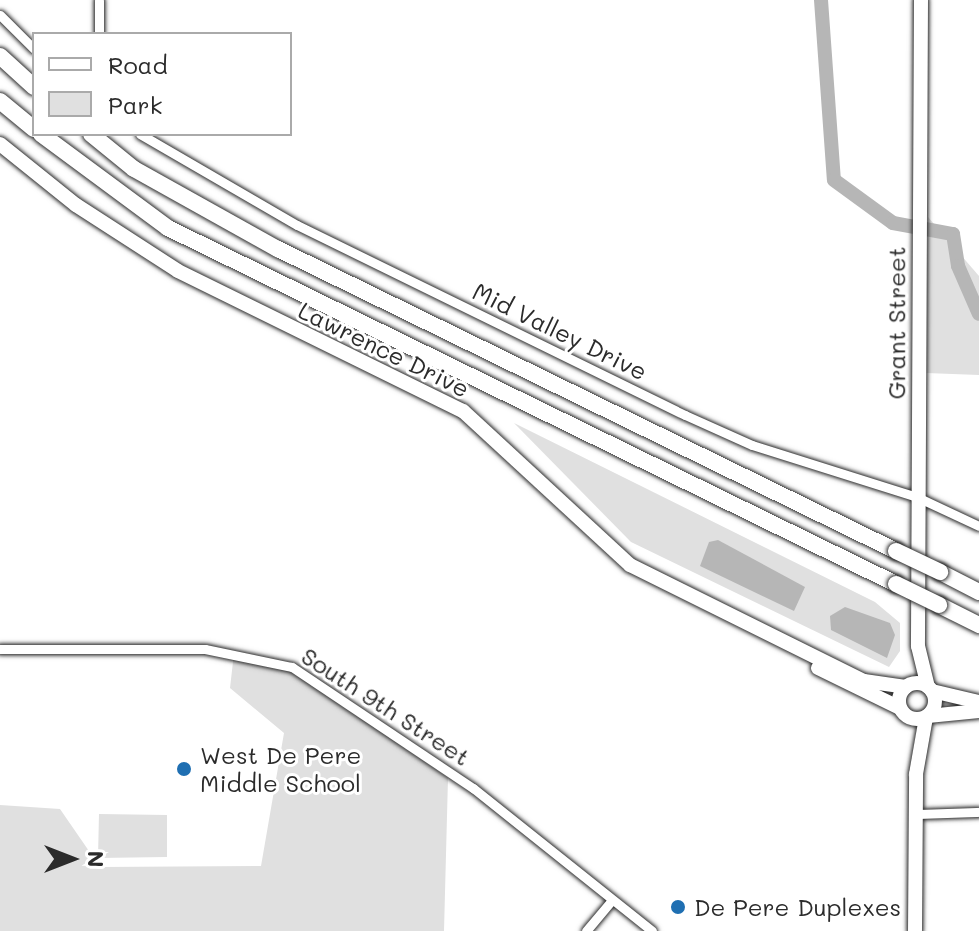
<!DOCTYPE html>
<style>
body{margin:0}
#map{position:relative;width:979px;height:931px;overflow:hidden;background:#fff;font-family:Mali,sans-serif}
div>[style]{position:absolute}
.green>*{inset:0;background:#e0e0e0}
.water>*{inset:0;background:#b6b6b6}
.river>*{height:14px;margin:-7px;padding:0 7px;transform-origin:7px;border-radius:7px;background:#b6b6b6}
.roads{filter:drop-shadow(0 0 2px #2b2b2b) drop-shadow(0 0 2px #2b2b2b)}
.street>*{height:9px;margin:-4.5px;padding:0 4.5px;transform-origin:4.5px;border-radius:4.5px;background:#fff}
.secondary>*{height:14px;margin:-7px;padding:0 7px;transform-origin:7px;border-radius:7px;background:#fff}
.secondary>.ring{margin:-7px;padding:0;box-sizing:content-box;background:none;border:14px solid #fff;border-radius:50%}
.highway>*{height:16px;margin:-8px;padding:0 8px;transform-origin:8px;border-radius:8px;background:#fff}
.bridges{filter:drop-shadow(0 0 2px #2b2b2b) drop-shadow(0 0 2px #2b2b2b)}
.highway-bridge>*{height:16px;margin:-8px;padding:0 8px;transform-origin:8px;border-radius:8px;background:#fff}
.dots>*{width:22px;height:22px;translate:-50% -50%;box-sizing:border-box;border:4px solid #fff;border-radius:50%}
span{translate:-50% -50%;white-space:nowrap;text-align:center;line-height:1.15;-webkit-text-stroke:6px #fff;paint-order:stroke}
.street-label{font-size:24px;color:#2b2b2b}
.poi-label{font-size:24px;color:#2b2b2b}
.left{translate:0 -50%;text-align:left}
.legend{position:absolute;left:32px;top:32px;width:260px;height:104px;box-sizing:border-box;background:#fff;border:2px solid #aaa;margin:0;padding:10px 14px;list-style:none;font-size:24px;color:#2b2b2b}
.legend li{display:flex;align-items:center;gap:16px;height:40px}
.legend b{width:40px;border:2px solid #aaa}
.north{position:absolute;left:32px;top:819px;width:80px;height:80px;-webkit-text-stroke:6px #fff;paint-order:stroke;rotate:90deg;font-size:22px;font-weight:700;line-height:32px;text-align:center;color:#2b2b2b}
.north::after{content:'';display:block;margin:auto;width:28px;height:36px;background:#2b2b2b;clip-path:polygon(50% 0,100% 100%,50% 72%,0 100%)}
</style>
<div id="map">
<div class="green">
<div style="clip-path:polygon(928px 217px,979px 276px,979px 375px,926px 373px)"></div>
<div style="clip-path:polygon(514px 423px,875px 602px,900px 623px,900px 651px,889px 667px,631px 542px)"></div>
<div style="clip-path:polygon(234px 653px,292px 670px,448px 778px,444px 931px,0 931px,0 805px,60px 809px,100px 867px,261px 866px,284px 733px,230px 688px)"></div>
<div style="clip-path:polygon(99px 814px,167px 815px,167px 857px,98px 858px)"></div>
</div>
<div class="water">
<div style="clip-path:polygon(718px 540px,805px 587px,794px 611px,700px 566px,709px 542px)"></div>
<div style="clip-path:polygon(845px 607px,890px 623px,895px 635px,887px 658px,831px 630px,830px 616px)"></div>
</div>
<div class="river">
<div style="left:821px;top:0;width:180px;rotate:85.9deg"></div>
<div style="left:834px;top:180px;width:73px;rotate:36.1deg"></div>
<div style="left:893px;top:223px;width:61px;rotate:10.4deg"></div>
<div style="left:953px;top:234px;width:32px;rotate:81deg"></div>
<div style="left:958px;top:266px;width:52px;rotate:66.4deg"></div>
</div>
<div class="roads">
<div class="street">
<div style="left:99px;top:0;width:34px;rotate:90deg"></div>
<div style="left:0;top:15px;width:48px;rotate:45deg"></div>
<div style="left:140px;top:134px;width:181px;rotate:30.1deg"></div>
<div style="left:297px;top:225px;width:432px;rotate:26.1deg"></div>
<div style="left:685px;top:415px;width:73px;rotate:24.1deg"></div>
<div style="left:752px;top:445px;width:173px;rotate:17.5deg"></div>
<div style="left:917px;top:497px;width:68px;rotate:25.1deg"></div>
<div style="left:0;top:649px;width:205px"></div>
<div style="left:205px;top:649px;width:89px;rotate:11.7deg"></div>
<div style="left:292px;top:667px;width:218px;rotate:33.8deg"></div>
<div style="left:473px;top:788px;width:229px;rotate:38.6deg"></div>
<div style="left:915px;top:814px;width:64px;rotate:-1.8deg"></div>
<div style="left:586px;top:931px;width:40px;rotate:-50deg"></div>
</div>
<div class="secondary">
<div style="left:921px;top:0;width:646px;rotate:90.27deg"></div>
<div style="left:918px;top:646px;width:42px;rotate:76.3deg"></div>
<div style="left:0;top:144px;width:97px;rotate:38.8deg"></div>
<div style="left:76px;top:205px;width:121px;rotate:32.9deg"></div>
<div style="left:178px;top:271px;width:318px;rotate:26.2deg"></div>
<div style="left:463px;top:411px;width:227px;rotate:42.7deg"></div>
<div style="left:630px;top:565px;width:261px;rotate:26.4deg"></div>
<div style="left:864px;top:681px;width:42px;rotate:8.1deg"></div>
<div style="left:818px;top:668px;width:91px;rotate:26deg"></div>
<div class="ring" style="left:899px;top:683px;width:22px;height:22px"></div>
<div style="left:932px;top:691px;width:48px;rotate:13.2deg"></div>
<div style="left:928px;top:716px;width:51px;rotate:-5.6deg"></div>
<div style="left:915px;top:931px;width:157px;rotate:-89.6deg"></div>
<div style="left:916px;top:774px;width:58px;rotate:-80deg"></div>
</div>
<div class="highway">
<div style="left:0;top:56px;width:46px;rotate:42.4deg"></div>
<div style="left:0;top:101px;width:44px;rotate:39.5deg"></div>
<div style="left:41px;top:134px;width:158px;rotate:36.5deg"></div>
<div style="left:168px;top:228px;width:810px;rotate:26.06deg"></div>
<div style="left:91px;top:134px;width:55px;rotate:39.1deg"></div>
<div style="left:134px;top:169px;width:165px;rotate:29.1deg"></div>
<div style="left:278px;top:249px;width:688px;rotate:26.04deg"></div>
<div style="left:940px;top:572px;width:44px;rotate:27.1deg"></div>
<div style="left:939px;top:605px;width:45px;rotate:26.6deg"></div>
</div>
</div>
<div class="bridges">
<div class="highway-bridge">
<div style="left:896px;top:551px;width:49px;rotate:25.5deg"></div>
<div style="left:896px;top:584px;width:48px;rotate:26deg"></div>
</div>
</div>
<div class="dots">
<div style="left:184px;top:769px;background:#1f6fb2"></div>
<div style="left:678px;top:907px;background:#1f6fb2"></div>
</div>
<div class="street-label">
<span style="left:896px;top:323px;rotate:-90deg">Grant Street</span>
<span style="left:560px;top:331px;rotate:26deg">Mid Valley Drive</span>
<span style="left:384px;top:349px;rotate:26deg">Lawrence Drive</span>
<span style="left:386px;top:706px;rotate:33deg">South 9th Street</span>
</div>
<div class="poi-label">
<span class="left" style="left:200px;top:769px">West De Pere<br>Middle School</span>
<span class="left" style="left:694px;top:907px">De Pere Duplexes</span>
</div>
<ul class="legend">
<li><b style="height:10px;background:#fff"></b>Road</li>
<li><b style="height:22px;background:#e0e0e0"></b>Park</li>
</ul>
<div class="north">N</div>
</div>
